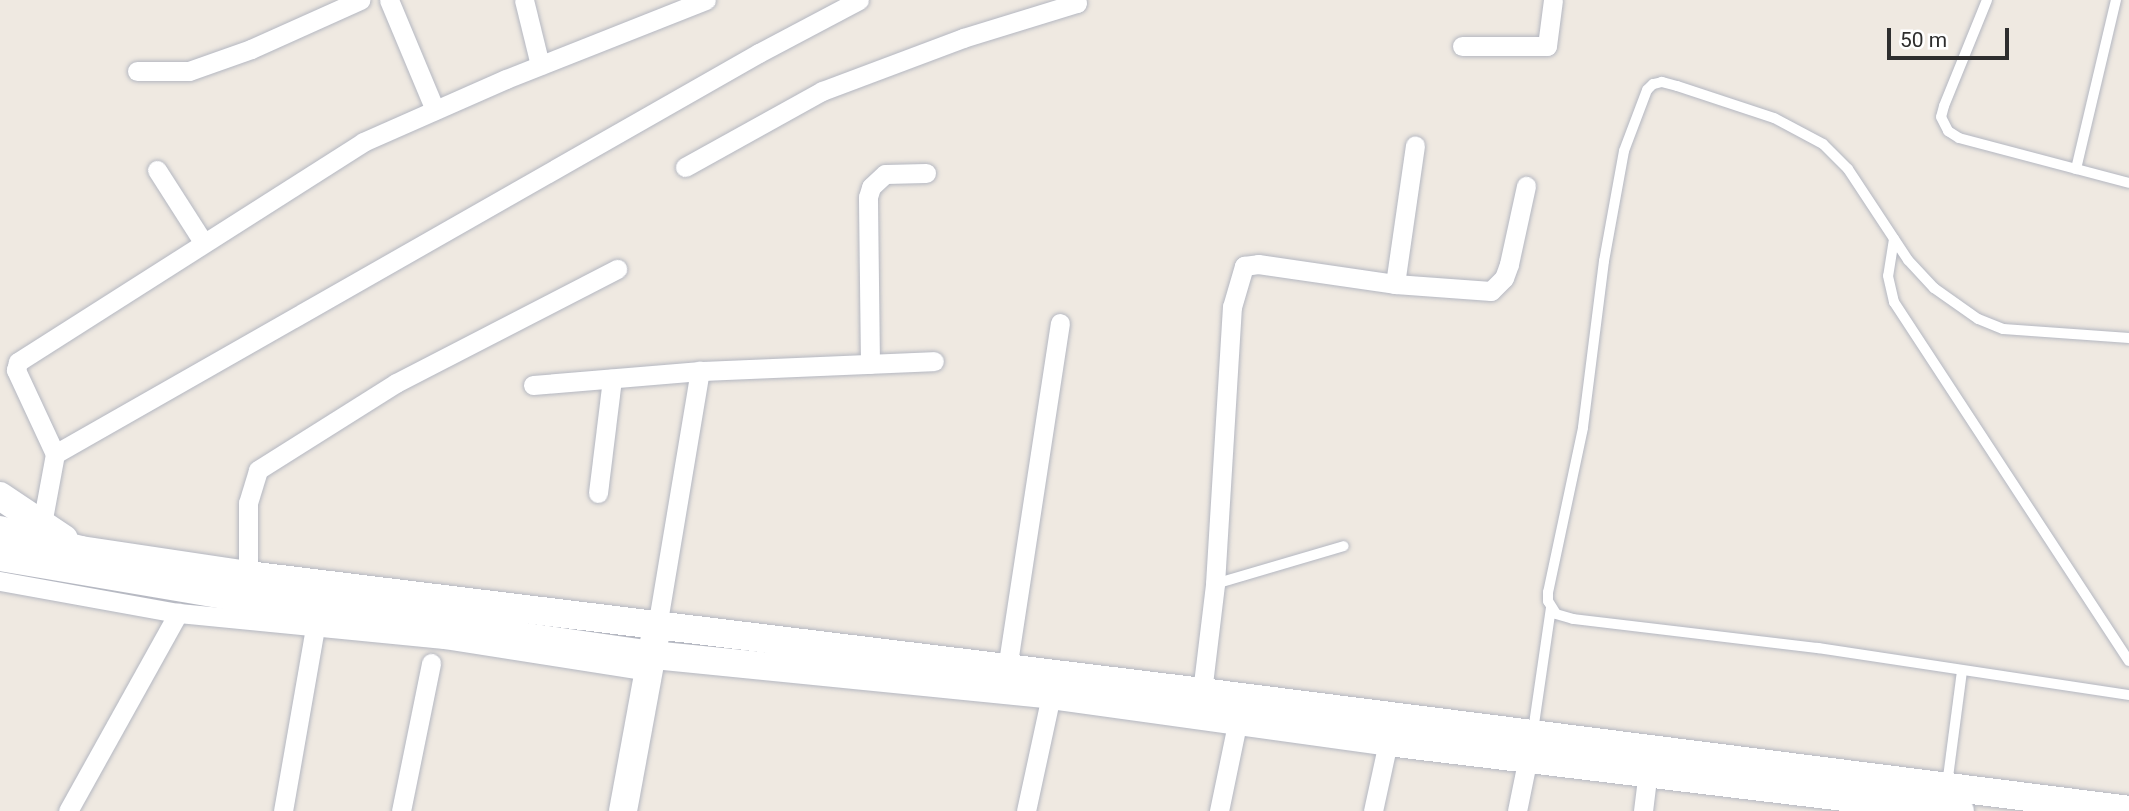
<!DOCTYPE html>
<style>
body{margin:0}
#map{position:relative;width:2129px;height:811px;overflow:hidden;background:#efe9e1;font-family:Roboto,sans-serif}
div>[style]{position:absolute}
.roads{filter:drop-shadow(0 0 2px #b4b7c1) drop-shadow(0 0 2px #b4b7c1)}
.lane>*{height:10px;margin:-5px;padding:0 5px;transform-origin:5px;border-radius:5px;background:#fff}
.street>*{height:19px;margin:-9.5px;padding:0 9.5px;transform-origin:9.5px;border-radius:9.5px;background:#fff}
.secondary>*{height:28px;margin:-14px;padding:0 14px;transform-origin:14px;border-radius:14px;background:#fff}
span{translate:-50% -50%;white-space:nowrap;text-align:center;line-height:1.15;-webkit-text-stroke:6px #fff;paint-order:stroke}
.scale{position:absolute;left:1887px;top:28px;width:122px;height:32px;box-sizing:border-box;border:4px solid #2e2e2e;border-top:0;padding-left:9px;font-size:21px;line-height:24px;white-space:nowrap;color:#2e2e2e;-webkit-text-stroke:5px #fff;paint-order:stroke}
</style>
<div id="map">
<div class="roads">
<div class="lane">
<div style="left:1987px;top:0;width:114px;rotate:112.1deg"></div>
<div style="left:1944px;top:106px;width:11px;rotate:105deg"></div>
<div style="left:1941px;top:117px;width:16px;rotate:63deg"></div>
<div style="left:1948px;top:131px;width:13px;rotate:32deg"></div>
<div style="left:1959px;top:138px;width:176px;rotate:14.8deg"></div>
<div style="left:2076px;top:169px;width:174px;rotate:-76.7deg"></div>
<div style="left:1894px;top:239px;width:37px;rotate:99deg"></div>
<div style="left:1888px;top:276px;width:27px;rotate:77deg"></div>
<div style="left:1894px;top:302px;width:429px;rotate:56.8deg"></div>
<div style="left:2129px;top:338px;width:126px;rotate:-175.9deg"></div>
<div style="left:2003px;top:329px;width:27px;rotate:-158deg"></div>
<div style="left:1978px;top:319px;width:54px;rotate:-144.8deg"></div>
<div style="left:1934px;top:288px;width:38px;rotate:-133deg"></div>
<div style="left:1908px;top:260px;width:109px;rotate:-123.4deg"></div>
<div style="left:1848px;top:169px;width:35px;rotate:-135deg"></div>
<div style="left:1823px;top:144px;width:55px;rotate:-152deg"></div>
<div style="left:1774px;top:118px;width:102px;rotate:-161.7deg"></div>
<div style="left:1677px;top:86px;width:16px;rotate:-165deg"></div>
<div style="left:1662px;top:82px;width:9px;rotate:167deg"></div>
<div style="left:1653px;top:84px;width:8px;rotate:135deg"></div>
<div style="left:1647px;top:90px;width:65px;rotate:110.7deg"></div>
<div style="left:1624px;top:151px;width:112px;rotate:100.3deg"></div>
<div style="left:1604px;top:261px;width:168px;rotate:97.2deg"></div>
<div style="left:1583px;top:428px;width:168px;rotate:102deg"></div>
<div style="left:1548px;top:592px;width:9px;rotate:90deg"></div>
<div style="left:1548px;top:601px;width:15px;rotate:58deg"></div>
<div style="left:1556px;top:614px;width:18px;rotate:16deg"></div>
<div style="left:1573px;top:619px;width:247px;rotate:6.8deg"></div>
<div style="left:1818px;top:648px;width:315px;rotate:8.6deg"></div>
<div style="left:1215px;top:584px;width:134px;rotate:-16.4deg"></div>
<div style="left:1533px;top:731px;width:124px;rotate:-81.7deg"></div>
<div style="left:1947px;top:785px;width:115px;rotate:-82.5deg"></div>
</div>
<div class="street">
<div style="left:389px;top:0;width:119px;rotate:67.3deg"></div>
<div style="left:524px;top:0;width:67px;rotate:76.2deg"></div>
<div style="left:1462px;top:46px;width:85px"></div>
<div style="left:1547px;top:46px;width:46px;rotate:-82.6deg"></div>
<div style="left:137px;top:71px;width:52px"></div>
<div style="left:189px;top:71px;width:66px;rotate:-19.5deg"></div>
<div style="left:251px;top:49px;width:120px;rotate:-24.2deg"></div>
<div style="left:685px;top:167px;width:157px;rotate:-29deg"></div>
<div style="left:822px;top:91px;width:151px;rotate:-20.6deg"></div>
<div style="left:963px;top:38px;width:119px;rotate:-17.1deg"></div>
<div style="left:1077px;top:3px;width:3px;rotate:-108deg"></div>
<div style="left:157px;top:170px;width:85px;rotate:57.4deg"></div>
<div style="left:1395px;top:284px;width:140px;rotate:-81.8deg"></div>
<div style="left:870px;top:364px;width:167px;rotate:-90.7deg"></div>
<div style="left:868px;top:197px;width:10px;rotate:-73deg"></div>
<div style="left:871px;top:187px;width:19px;rotate:-43deg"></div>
<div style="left:885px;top:174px;width:41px;rotate:-1.4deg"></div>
<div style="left:533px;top:385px;width:168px;rotate:-4.8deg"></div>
<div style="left:55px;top:454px;width:810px;rotate:-29.67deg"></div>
<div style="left:759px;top:53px;width:113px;rotate:-27.9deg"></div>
<div style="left:598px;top:493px;width:115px;rotate:-83deg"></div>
<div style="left:42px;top:524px;width:71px;rotate:-79.5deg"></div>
<div style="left:55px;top:454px;width:93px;rotate:-114.9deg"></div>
<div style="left:16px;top:370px;width:8px;rotate:-76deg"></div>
<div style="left:18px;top:362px;width:409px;rotate:-32.5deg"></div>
<div style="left:363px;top:142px;width:156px;rotate:-23.8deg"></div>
<div style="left:506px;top:79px;width:215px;rotate:-21.6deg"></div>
<div style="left:248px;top:575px;width:72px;rotate:-90deg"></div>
<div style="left:248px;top:503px;width:34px;rotate:-73deg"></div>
<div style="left:258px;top:470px;width:163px;rotate:-32.2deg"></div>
<div style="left:396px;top:383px;width:249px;rotate:-27.3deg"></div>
<div style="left:0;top:581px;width:181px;rotate:10.2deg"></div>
<div style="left:178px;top:613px;width:268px;rotate:5.6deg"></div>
<div style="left:445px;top:639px;width:207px;rotate:8.9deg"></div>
<div style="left:657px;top:627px;width:260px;rotate:-80.5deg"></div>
<div style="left:700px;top:371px;width:234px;rotate:-2.4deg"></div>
<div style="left:1007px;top:669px;width:350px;rotate:-81.3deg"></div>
<div style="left:1202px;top:692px;width:109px;rotate:-83.1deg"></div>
<div style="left:1215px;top:584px;width:278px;rotate:-86.5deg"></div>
<div style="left:1232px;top:307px;width:43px;rotate:-73.7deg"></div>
<div style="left:1244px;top:266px;width:14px;rotate:-8deg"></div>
<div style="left:1258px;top:264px;width:138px;rotate:8.3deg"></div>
<div style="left:1395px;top:284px;width:96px;rotate:4.2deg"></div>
<div style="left:1491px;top:291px;width:18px;rotate:-45deg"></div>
<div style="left:1504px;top:278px;width:15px;rotate:-70deg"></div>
<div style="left:1509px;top:264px;width:80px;rotate:-77.7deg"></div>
<div style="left:68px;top:811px;width:227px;rotate:-60.9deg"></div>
<div style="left:283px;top:811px;width:186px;rotate:-80.1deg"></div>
<div style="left:401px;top:811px;width:151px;rotate:-78.5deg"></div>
<div style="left:1026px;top:811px;width:119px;rotate:-77.8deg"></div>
<div style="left:1219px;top:811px;width:94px;rotate:-78.3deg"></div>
<div style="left:1373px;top:811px;width:71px;rotate:-77.7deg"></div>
<div style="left:1517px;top:811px;width:55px;rotate:-78.5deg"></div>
<div style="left:1643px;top:811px;width:38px;rotate:-83deg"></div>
</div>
<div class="secondary">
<div style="left:0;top:496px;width:77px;rotate:33.9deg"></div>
<div style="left:0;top:530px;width:83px;rotate:13.9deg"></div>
<div style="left:81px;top:550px;width:169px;rotate:8.5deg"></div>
<div style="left:248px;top:575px;width:961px;rotate:6.99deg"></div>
<div style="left:1202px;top:692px;width:934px;rotate:7.25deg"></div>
<div style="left:0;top:557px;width:323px;rotate:9.6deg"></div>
<div style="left:318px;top:611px;width:120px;rotate:6.2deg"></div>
<div style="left:437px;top:624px;width:218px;rotate:8.2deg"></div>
<div style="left:653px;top:655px;width:400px;rotate:5.7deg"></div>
<div style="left:1051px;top:695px;width:340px;rotate:7.9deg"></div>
<div style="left:1388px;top:742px;width:576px;rotate:6.88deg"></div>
<div style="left:623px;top:811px;width:177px;rotate:-79.6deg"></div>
</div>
</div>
<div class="scale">50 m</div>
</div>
